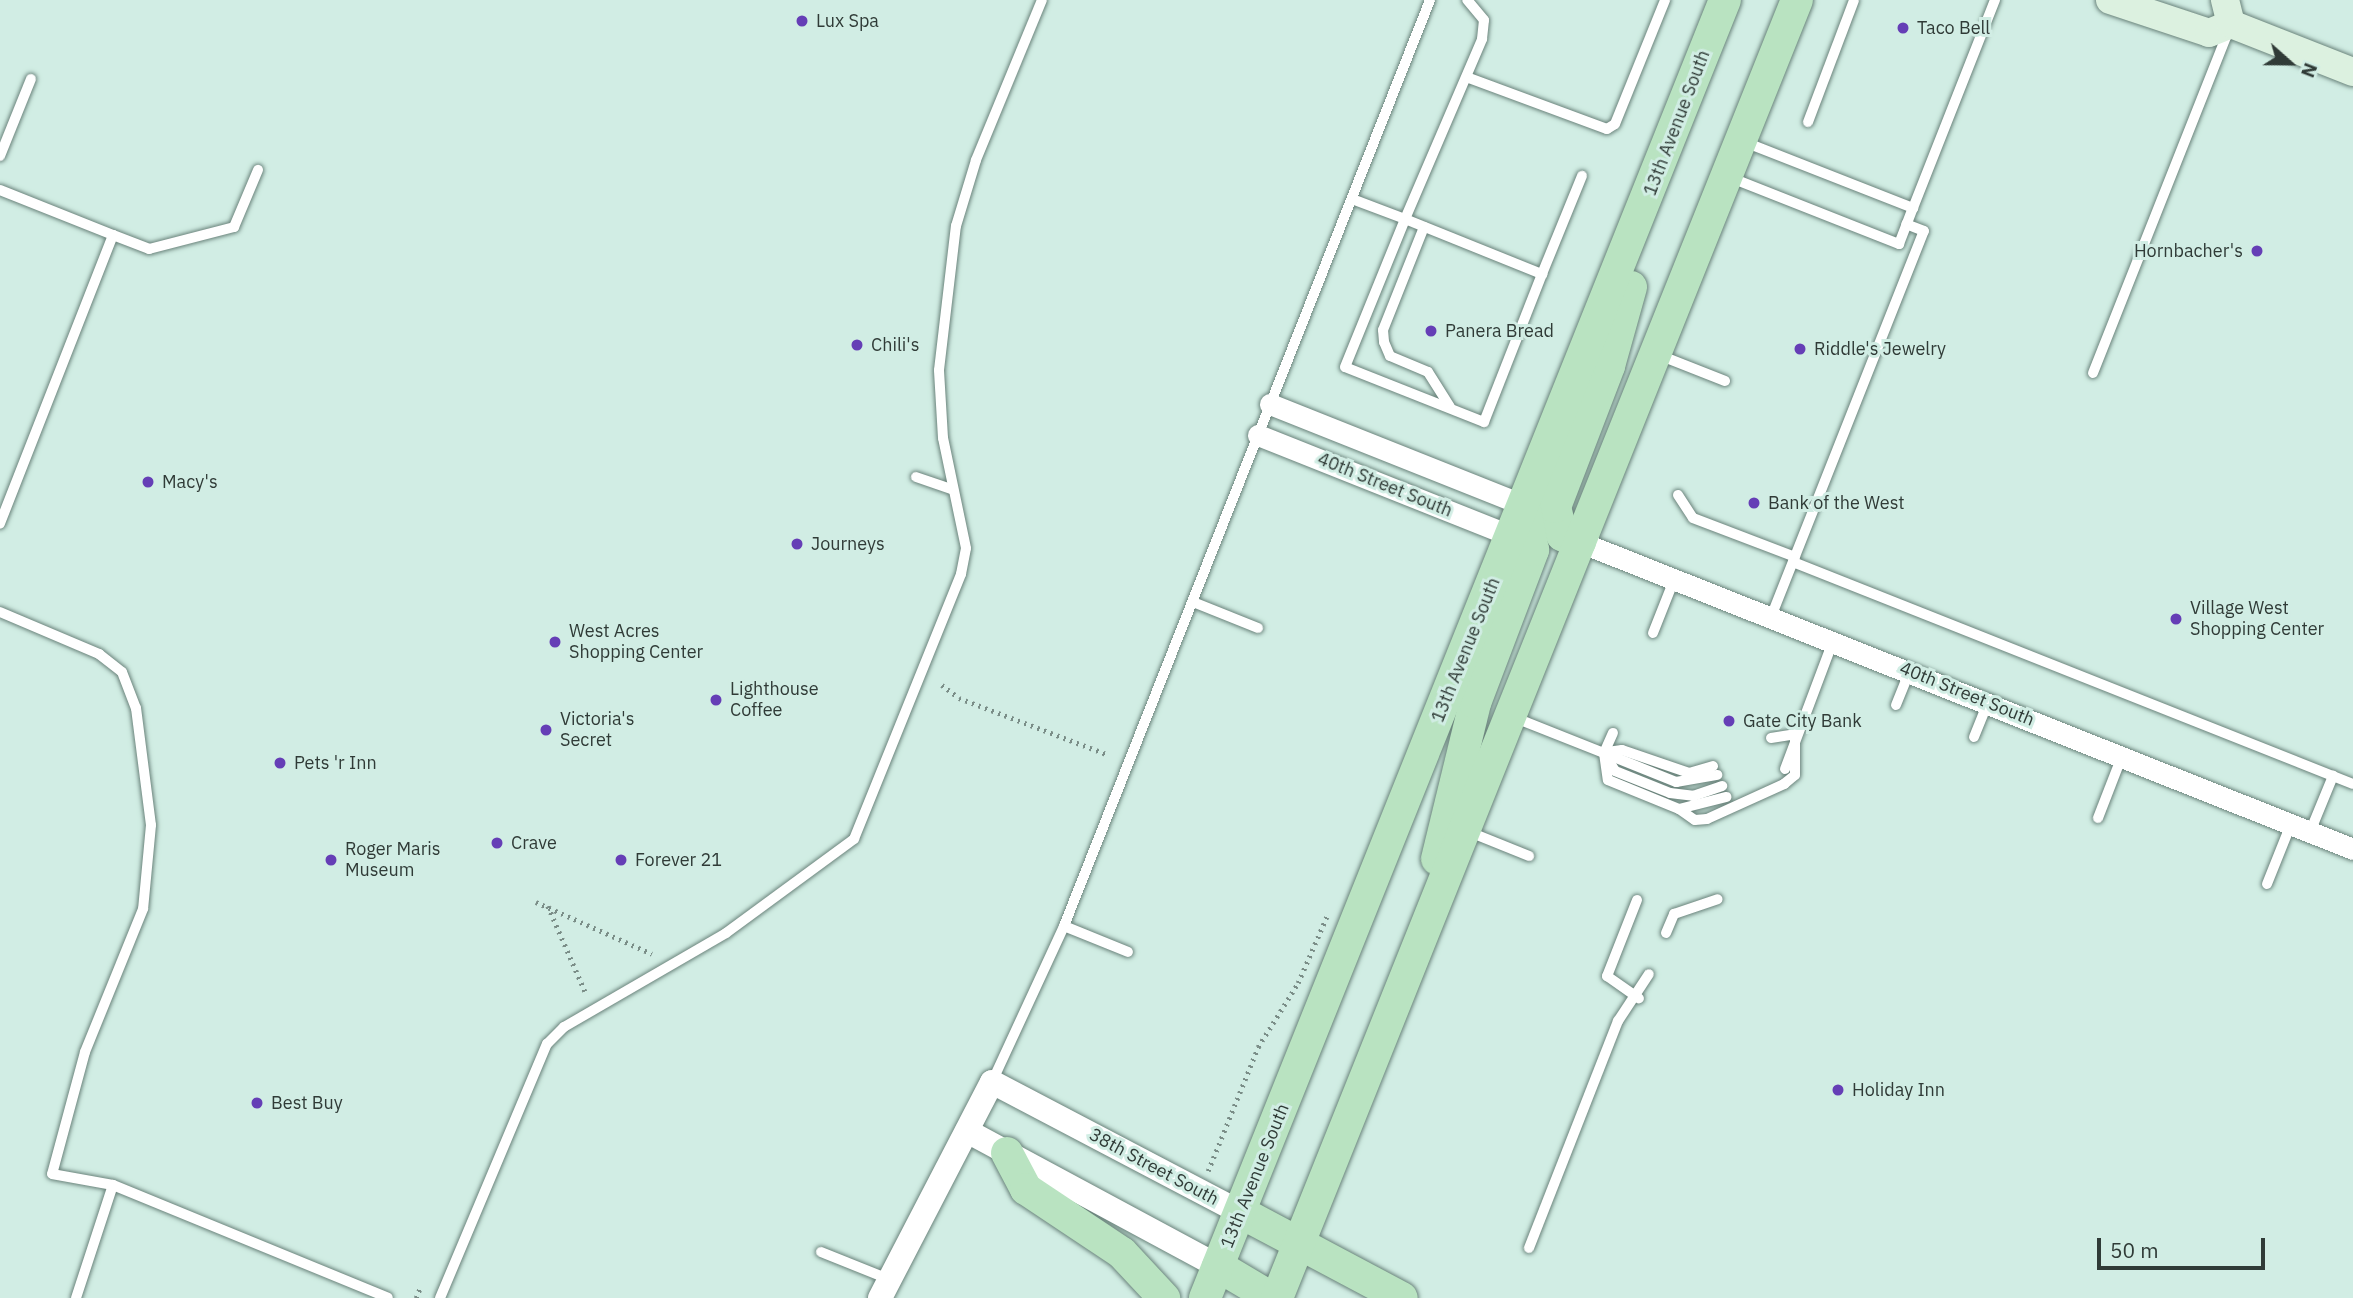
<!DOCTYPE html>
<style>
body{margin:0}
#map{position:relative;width:2353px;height:1298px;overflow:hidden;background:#d1ede4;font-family:"IBM Plex Sans",sans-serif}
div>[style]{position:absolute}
.path>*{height:4.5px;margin-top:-2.25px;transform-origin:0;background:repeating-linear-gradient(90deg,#7a8d87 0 2px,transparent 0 7px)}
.roads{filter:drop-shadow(0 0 2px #6a837b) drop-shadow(0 0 2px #6a837b)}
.service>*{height:10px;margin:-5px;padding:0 5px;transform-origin:5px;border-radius:5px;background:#fff}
.minor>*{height:21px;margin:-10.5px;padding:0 10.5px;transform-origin:10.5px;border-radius:10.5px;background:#fff}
.tertiary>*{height:24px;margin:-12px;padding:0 12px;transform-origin:12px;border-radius:12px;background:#fff}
.secondary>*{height:28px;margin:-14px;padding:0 14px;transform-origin:14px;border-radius:14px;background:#dcf1e0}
.primary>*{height:32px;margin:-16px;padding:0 16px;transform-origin:16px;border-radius:16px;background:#b9e3c1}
.dots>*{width:19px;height:19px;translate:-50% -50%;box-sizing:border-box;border:4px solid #d1ede4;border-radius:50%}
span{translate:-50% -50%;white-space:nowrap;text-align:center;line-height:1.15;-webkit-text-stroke:6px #d1ede4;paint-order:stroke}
.poi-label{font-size:18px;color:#303b37}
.left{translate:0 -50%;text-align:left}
.right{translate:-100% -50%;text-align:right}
.street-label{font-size:18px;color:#303b37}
.north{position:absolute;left:2255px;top:28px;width:70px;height:70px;-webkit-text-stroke:5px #d1ede4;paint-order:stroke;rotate:111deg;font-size:19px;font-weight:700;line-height:28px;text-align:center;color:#303b37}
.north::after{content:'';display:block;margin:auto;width:24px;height:32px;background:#303b37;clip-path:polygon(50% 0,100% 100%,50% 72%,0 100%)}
.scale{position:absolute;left:2097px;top:1238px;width:168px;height:32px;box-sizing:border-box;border:4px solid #303b37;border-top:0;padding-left:9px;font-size:21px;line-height:24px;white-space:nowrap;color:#303b37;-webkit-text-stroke:5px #d1ede4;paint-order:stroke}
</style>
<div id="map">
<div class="path">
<div style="left:942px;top:685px;width:21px;rotate:37deg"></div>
<div style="left:959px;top:698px;width:160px;rotate:20.8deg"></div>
<div style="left:536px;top:902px;width:127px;rotate:24.1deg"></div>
<div style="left:548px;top:906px;width:93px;rotate:66.5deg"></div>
<div style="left:1208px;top:1171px;width:134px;rotate:-68deg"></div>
<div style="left:1258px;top:1047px;width:75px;rotate:-58deg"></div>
<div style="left:1298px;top:983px;width:73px;rotate:-66.6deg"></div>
<div style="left:416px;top:1298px;width:11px;rotate:-68deg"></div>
</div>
<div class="roads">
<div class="service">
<div style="left:1469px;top:78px;width:147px;rotate:20.3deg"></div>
<div style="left:1607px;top:129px;width:9px;rotate:-32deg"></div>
<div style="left:1615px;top:124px;width:134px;rotate:-68deg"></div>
<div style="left:1808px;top:122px;width:130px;rotate:-69.3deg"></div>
<div style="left:1742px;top:141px;width:184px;rotate:21.4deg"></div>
<div style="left:1913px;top:208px;width:224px;rotate:-68.5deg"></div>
<div style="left:0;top:156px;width:83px;rotate:-68.1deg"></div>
<div style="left:1729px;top:177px;width:183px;rotate:21.5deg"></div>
<div style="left:1899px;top:244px;width:39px;rotate:-69deg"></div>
<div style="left:0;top:190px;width:122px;rotate:21.7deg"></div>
<div style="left:113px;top:235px;width:310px;rotate:111.4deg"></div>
<div style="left:1352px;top:199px;width:57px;rotate:20.7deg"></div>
<div style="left:1405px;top:219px;width:196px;rotate:-66.8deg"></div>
<div style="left:1482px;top:39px;width:19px;rotate:-84deg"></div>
<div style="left:1484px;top:20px;width:26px;rotate:-130deg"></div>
<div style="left:1405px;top:219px;width:148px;rotate:21.9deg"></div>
<div style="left:1542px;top:274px;width:159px;rotate:111.4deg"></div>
<div style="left:1484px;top:422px;width:149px;rotate:-158.4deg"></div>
<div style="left:1345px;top:367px;width:160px;rotate:-67.9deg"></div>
<div style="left:1424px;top:227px;width:111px;rotate:111.7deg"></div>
<div style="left:1383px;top:330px;width:12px;rotate:85deg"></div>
<div style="left:1384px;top:342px;width:15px;rotate:67deg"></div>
<div style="left:1390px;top:356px;width:41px;rotate:22.8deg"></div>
<div style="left:1428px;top:372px;width:41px;rotate:57.8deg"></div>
<div style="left:113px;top:235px;width:39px;rotate:21deg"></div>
<div style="left:149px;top:249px;width:88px;rotate:-14.5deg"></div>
<div style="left:234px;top:227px;width:62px;rotate:-67.2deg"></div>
<div style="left:1542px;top:274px;width:106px;rotate:-67.8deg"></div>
<div style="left:1659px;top:355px;width:71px;rotate:21.5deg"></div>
<div style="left:2093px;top:373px;width:370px;rotate:-68.4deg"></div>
<div style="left:916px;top:477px;width:39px;rotate:19deg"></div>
<div style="left:1678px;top:495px;width:27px;rotate:57deg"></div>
<div style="left:1693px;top:518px;width:109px;rotate:20.9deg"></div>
<div style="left:1793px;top:562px;width:602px;rotate:21.62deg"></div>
<div style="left:1193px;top:602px;width:70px;rotate:21.8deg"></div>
<div style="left:0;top:612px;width:108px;rotate:23deg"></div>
<div style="left:99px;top:654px;width:29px;rotate:38deg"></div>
<div style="left:122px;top:672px;width:39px;rotate:69deg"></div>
<div style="left:136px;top:708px;width:118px;rotate:82.7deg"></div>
<div style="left:151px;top:825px;width:84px;rotate:95.4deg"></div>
<div style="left:143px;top:909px;width:154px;rotate:112.1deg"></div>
<div style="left:85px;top:1052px;width:126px;rotate:105.1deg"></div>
<div style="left:52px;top:1174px;width:62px;rotate:10.2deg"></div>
<div style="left:113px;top:1185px;width:297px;rotate:22.3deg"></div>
<div style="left:1771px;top:617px;width:415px;rotate:-68.4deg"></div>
<div style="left:1924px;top:231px;width:19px;rotate:-159deg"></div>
<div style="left:1653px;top:633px;width:57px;rotate:-68.4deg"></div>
<div style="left:1896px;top:705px;width:37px;rotate:-68deg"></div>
<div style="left:1513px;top:717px;width:98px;rotate:21.6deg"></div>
<div style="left:1604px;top:753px;width:22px;rotate:-66deg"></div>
<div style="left:1974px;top:737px;width:37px;rotate:-68deg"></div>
<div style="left:1771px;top:738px;width:24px;rotate:-9deg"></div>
<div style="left:1607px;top:752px;width:15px;rotate:-8deg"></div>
<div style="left:1622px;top:750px;width:71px;rotate:18.9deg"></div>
<div style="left:1689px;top:773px;width:25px;rotate:-16deg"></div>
<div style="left:1604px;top:753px;width:27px;rotate:82deg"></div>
<div style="left:1608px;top:780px;width:77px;rotate:22.2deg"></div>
<div style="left:1679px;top:809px;width:49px;rotate:-14.3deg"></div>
<div style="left:1604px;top:753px;width:78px;rotate:21.9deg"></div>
<div style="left:1676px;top:782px;width:42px;rotate:-9.7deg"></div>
<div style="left:1607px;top:758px;width:15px;rotate:58deg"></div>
<div style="left:1615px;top:771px;width:59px;rotate:21.8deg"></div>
<div style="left:1670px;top:793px;width:23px;rotate:7deg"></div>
<div style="left:1693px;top:796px;width:31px;rotate:-19deg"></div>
<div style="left:1785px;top:769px;width:137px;rotate:-69.4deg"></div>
<div style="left:1679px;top:809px;width:19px;rotate:35deg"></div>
<div style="left:1695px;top:820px;width:12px;rotate:-5deg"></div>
<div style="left:1707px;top:819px;width:85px;rotate:-24.4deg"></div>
<div style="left:1784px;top:784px;width:14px;rotate:-39deg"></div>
<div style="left:1795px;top:775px;width:41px;rotate:-90deg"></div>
<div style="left:2098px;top:818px;width:66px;rotate:-68.8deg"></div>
<div style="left:1467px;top:831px;width:67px;rotate:22deg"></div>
<div style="left:2310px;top:832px;width:61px;rotate:-67.7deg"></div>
<div style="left:2267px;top:884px;width:65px;rotate:-68.2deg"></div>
<div style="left:1637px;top:900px;width:82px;rotate:111.5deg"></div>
<div style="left:1607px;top:976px;width:39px;rotate:35deg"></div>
<div style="left:1064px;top:926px;width:69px;rotate:22.1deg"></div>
<div style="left:1666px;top:933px;width:21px;rotate:-67deg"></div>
<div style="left:1674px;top:914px;width:46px;rotate:-18.8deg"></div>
<div style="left:992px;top:1082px;width:172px;rotate:-65.2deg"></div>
<div style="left:1064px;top:926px;width:996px;rotate:-68.43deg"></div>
<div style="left:1529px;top:1248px;width:244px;rotate:-68.6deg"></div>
<div style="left:1618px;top:1021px;width:56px;rotate:-56.6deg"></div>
<div style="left:821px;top:1252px;width:72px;rotate:21.9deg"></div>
<div style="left:76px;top:1298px;width:119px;rotate:-71.9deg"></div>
<div style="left:440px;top:1298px;width:276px;rotate:-67.2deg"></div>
<div style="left:547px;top:1044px;width:24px;rotate:-45deg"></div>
<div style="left:564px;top:1027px;width:187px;rotate:-30.1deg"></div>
<div style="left:726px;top:933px;width:159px;rotate:-36.3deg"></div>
<div style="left:854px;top:839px;width:286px;rotate:-68deg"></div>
<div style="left:961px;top:574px;width:26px;rotate:-79deg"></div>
<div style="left:966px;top:548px;width:112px;rotate:-101.8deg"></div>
<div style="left:943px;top:438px;width:68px;rotate:-93.4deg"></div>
<div style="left:939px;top:370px;width:145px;rotate:-83.3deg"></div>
<div style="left:956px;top:226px;width:69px;rotate:-73.1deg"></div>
<div style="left:976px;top:160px;width:173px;rotate:-67.6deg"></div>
</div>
<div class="minor">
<div style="left:1270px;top:404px;width:273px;rotate:21.7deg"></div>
<div style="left:1258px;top:435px;width:273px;rotate:21.7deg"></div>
<div style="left:1580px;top:542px;width:832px;rotate:21.66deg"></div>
</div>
<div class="tertiary">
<div style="left:967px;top:1131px;width:285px;rotate:28.3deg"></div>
<div style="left:880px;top:1298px;width:243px;rotate:-62.6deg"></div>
<div style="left:992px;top:1082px;width:280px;rotate:27.7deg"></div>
</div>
<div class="secondary">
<div style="left:2110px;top:0;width:104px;rotate:18.4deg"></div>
<div style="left:2209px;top:33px;width:24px;rotate:-22deg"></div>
<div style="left:2231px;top:24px;width:131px;rotate:21.5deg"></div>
<div style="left:2225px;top:0;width:25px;rotate:76deg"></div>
</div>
<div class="primary">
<div style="left:1580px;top:542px;width:19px;rotate:-159deg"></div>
<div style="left:1562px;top:535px;width:29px;rotate:-104deg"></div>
<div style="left:1555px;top:507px;width:151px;rotate:-69deg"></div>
<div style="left:1609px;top:366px;width:82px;rotate:-74.4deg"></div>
<div style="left:1437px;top:859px;width:161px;rotate:-76.3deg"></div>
<div style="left:1475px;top:703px;width:164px;rotate:-69.2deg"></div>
<div style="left:1533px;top:550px;width:46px;rotate:-101.3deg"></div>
<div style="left:1007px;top:1153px;width:41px;rotate:62.2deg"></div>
<div style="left:1026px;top:1189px;width:115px;rotate:33.7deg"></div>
<div style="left:1122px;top:1253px;width:62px;rotate:47deg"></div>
<div style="left:1240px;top:1212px;width:183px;rotate:28deg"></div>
<div style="left:1218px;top:1266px;width:63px;rotate:30.7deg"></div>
<div style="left:1205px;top:1298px;width:1398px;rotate:-68.17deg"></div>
<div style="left:1277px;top:1298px;width:1398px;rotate:-68.17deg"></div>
</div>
</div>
<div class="dots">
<div style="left:802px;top:21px;background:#653eb6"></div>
<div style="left:1903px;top:28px;background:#653eb6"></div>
<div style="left:2257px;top:251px;background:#653eb6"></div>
<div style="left:1431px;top:331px;background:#653eb6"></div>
<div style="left:857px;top:345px;background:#653eb6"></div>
<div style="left:1800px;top:349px;background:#653eb6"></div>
<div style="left:148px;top:482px;background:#653eb6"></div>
<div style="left:1754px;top:503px;background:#653eb6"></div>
<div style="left:797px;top:544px;background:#653eb6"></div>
<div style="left:2176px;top:619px;background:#653eb6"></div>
<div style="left:555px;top:642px;background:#653eb6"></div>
<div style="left:716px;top:700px;background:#653eb6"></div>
<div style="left:1729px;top:721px;background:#653eb6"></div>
<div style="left:546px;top:730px;background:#653eb6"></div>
<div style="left:280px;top:763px;background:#653eb6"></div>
<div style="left:497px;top:843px;background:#653eb6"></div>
<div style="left:331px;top:860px;background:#653eb6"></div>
<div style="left:621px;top:860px;background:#653eb6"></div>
<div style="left:1838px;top:1090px;background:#653eb6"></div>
<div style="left:257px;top:1103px;background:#653eb6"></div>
</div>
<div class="poi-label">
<span class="left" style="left:816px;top:21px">Lux Spa</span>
<span class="left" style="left:1917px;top:28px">Taco Bell</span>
<span class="right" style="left:2243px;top:251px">Hornbacher's</span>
<span class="left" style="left:1445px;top:331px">Panera Bread</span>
<span class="left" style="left:871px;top:345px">Chili's</span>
<span class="left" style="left:1814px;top:349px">Riddle's Jewelry</span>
<span class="left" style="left:162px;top:482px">Macy's</span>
<span class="left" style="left:1768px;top:503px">Bank of the West</span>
<span class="left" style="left:811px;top:544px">Journeys</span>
<span class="left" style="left:2190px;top:619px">Village West<br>Shopping Center</span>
<span class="left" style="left:569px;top:642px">West Acres<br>Shopping Center</span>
<span class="left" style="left:730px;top:700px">Lighthouse<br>Coffee</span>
<span class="left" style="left:560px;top:730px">Victoria's<br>Secret</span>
<span class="left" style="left:1743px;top:721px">Gate City Bank</span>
<span class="left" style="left:294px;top:763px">Pets 'r Inn</span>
<span class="left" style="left:511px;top:843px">Crave</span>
<span class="left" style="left:345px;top:860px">Roger Maris<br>Museum</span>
<span class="left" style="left:635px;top:860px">Forever 21</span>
<span class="left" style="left:1852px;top:1090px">Holiday Inn</span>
<span class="left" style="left:271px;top:1103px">Best Buy</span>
</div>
<div class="street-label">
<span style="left:1677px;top:123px;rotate:-69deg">13th Avenue South</span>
<span style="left:1385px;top:485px;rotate:22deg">40th Street South</span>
<span style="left:1466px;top:650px;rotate:-68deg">13th Avenue South</span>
<span style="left:1967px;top:694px;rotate:22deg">40th Street South</span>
<span style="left:1154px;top:1167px;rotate:28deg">38th Street South</span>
<span style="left:1255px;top:1176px;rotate:-68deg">13th Avenue South</span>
</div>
<div class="north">N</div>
<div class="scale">50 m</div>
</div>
